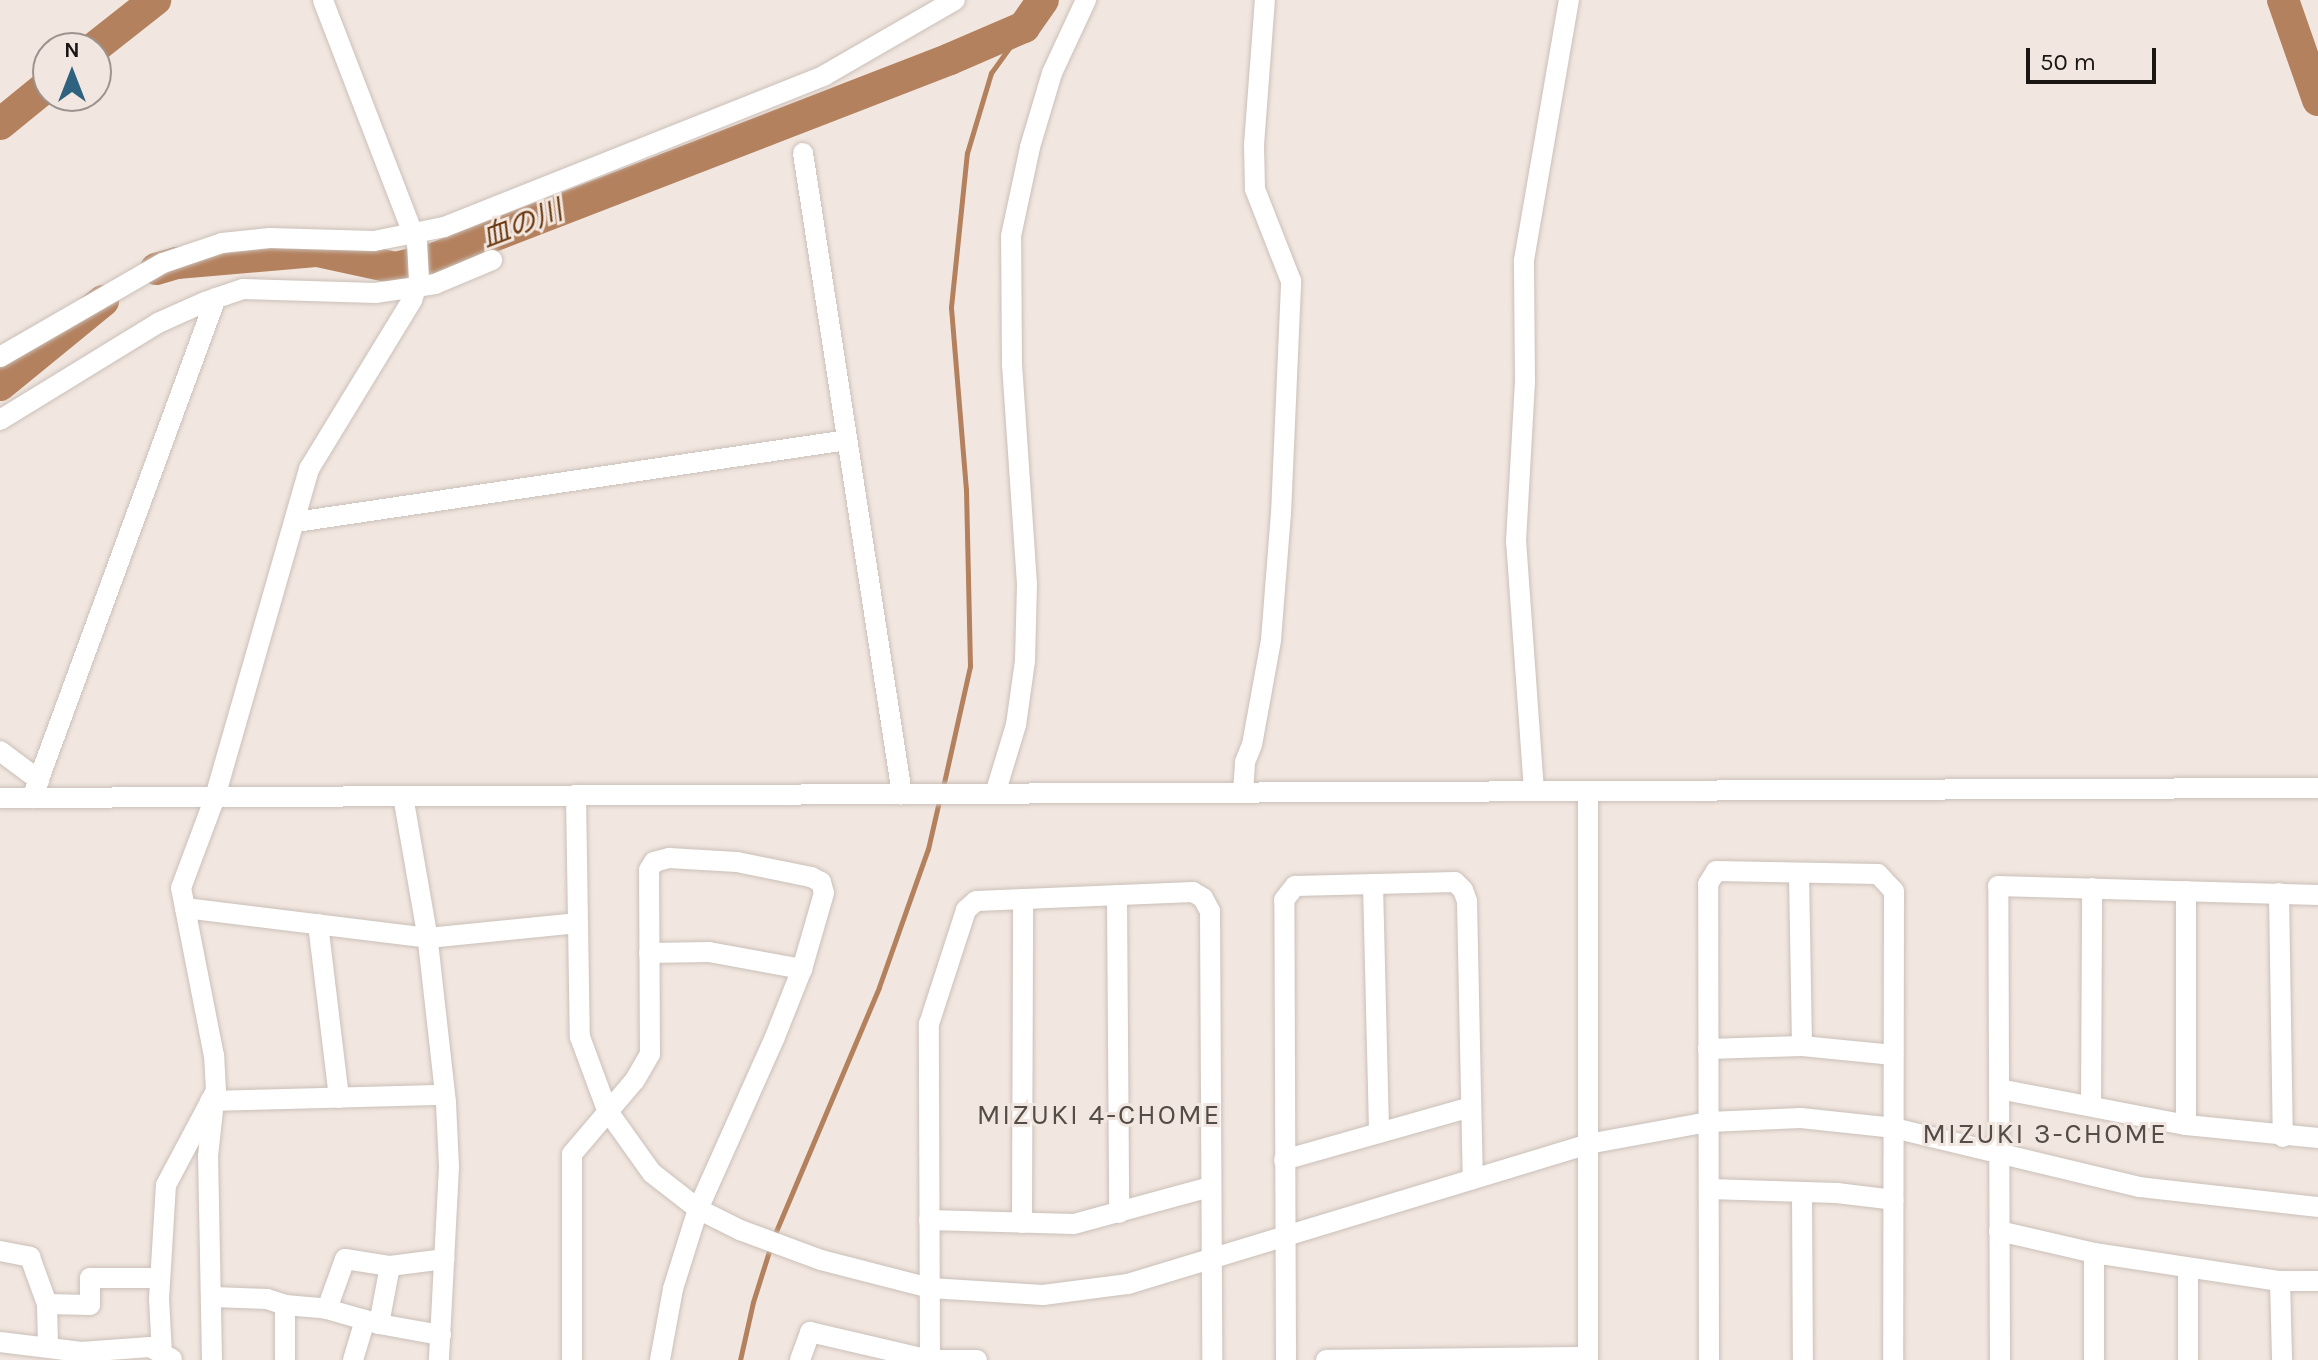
<!DOCTYPE html>
<meta charset="utf-8">
<style>
body{margin:0}
#map{position:relative;width:2318px;height:1360px;overflow:hidden;background:#f2e7e0;font-family:Karla,"Noto Sans JP",sans-serif}
div>[style]{position:absolute}
.stream>*{height:5px;margin:-2.5px;padding:0 2.5px;transform-origin:2.5px;border-radius:2.5px;background:#b4815e}
.river>*{height:32px;margin:-16px;padding:0 16px;transform-origin:16px;border-radius:16px;background:#b4815e}
.roads{filter:drop-shadow(0 0 2px #cac0b9) drop-shadow(0 0 2px #cac0b9)}
.minor>*{height:20px;margin:-10px;padding:0 10px;transform-origin:10px;border-radius:10px;background:#fff}
span{translate:-50% -50%;white-space:nowrap;text-align:center;line-height:1.15;-webkit-text-stroke:6px #f2e7e0;paint-order:stroke}
.water-label{font-size:28px;color:#6a380f;font-style:italic}
.neighbourhood-label{font-size:28px;color:#544c46;letter-spacing:2px}
.north{position:absolute;left:32px;top:32px;width:80px;height:80px;box-sizing:border-box;background:#f2e7e0;border:2px solid #9c938e;border-radius:50%;rotate:0deg;font-size:22px;font-weight:700;line-height:32px;text-align:center;color:#1a1614}
.north::after{content:'';display:block;margin:auto;width:28px;height:36px;background:#2e627f;clip-path:polygon(50% 0,100% 100%,50% 72%,0 100%)}
.scale{position:absolute;left:2026px;top:48px;width:130px;height:36px;box-sizing:border-box;border:4px solid #1a1614;border-top:0;padding-left:10px;font-size:24px;line-height:28px;white-space:nowrap;color:#1a1614;-webkit-text-stroke:6px #f2e7e0;paint-order:stroke}
</style>
<div id="map">
<div class="stream">
<div style="left:943px;top:787px;width:124px;rotate:-77.4deg"></div>
<div style="left:970px;top:666px;width:176px;rotate:-91.3deg"></div>
<div style="left:966px;top:490px;width:184px;rotate:-94.7deg"></div>
<div style="left:951px;top:307px;width:155px;rotate:-84.1deg"></div>
<div style="left:967px;top:153px;width:84px;rotate:-73.3deg"></div>
<div style="left:991px;top:73px;width:57px;rotate:-54.3deg"></div>
<div style="left:774px;top:1236px;width:270px;rotate:-67.1deg"></div>
<div style="left:879px;top:987px;width:146px;rotate:-70.5deg"></div>
<div style="left:928px;top:849px;width:49px;rotate:-77.1deg"></div>
<div style="left:740px;top:1360px;width:59px;rotate:-77.4deg"></div>
<div style="left:753px;top:1302px;width:60px;rotate:-72.5deg"></div>
</div>
<div class="river">
<div style="left:2283px;top:0;width:106px;rotate:70.7deg"></div>
<div style="left:94px;top:48px;width:78px;rotate:-38.2deg"></div>
<div style="left:0;top:124px;width:62px;rotate:-39.1deg"></div>
<div style="left:156px;top:269px;width:22px;rotate:-16deg"></div>
<div style="left:177px;top:263px;width:142px;rotate:-4.9deg"></div>
<div style="left:318px;top:251px;width:79px;rotate:12.4deg"></div>
<div style="left:395px;top:268px;width:42px;rotate:-13.7deg"></div>
<div style="left:436px;top:258px;width:551px;rotate:-21.16deg"></div>
<div style="left:950px;top:59px;width:81px;rotate:-23.4deg"></div>
<div style="left:1024px;top:27px;width:33px;rotate:-55deg"></div>
<div style="left:0;top:385px;width:133px;rotate:-39.2deg"></div>
</div>
<div class="roads">
<div class="minor">
<div style="left:803px;top:153px;width:649px;rotate:81.22deg"></div>
<div style="left:0;top:357px;width:188px;rotate:-30deg"></div>
<div style="left:163px;top:263px;width:62px;rotate:-18.7deg"></div>
<div style="left:222px;top:243px;width:48px;rotate:-5.9deg"></div>
<div style="left:270px;top:238px;width:104px;rotate:1.7deg"></div>
<div style="left:374px;top:241px;width:71px;rotate:-11.3deg"></div>
<div style="left:444px;top:227px;width:410px;rotate:-21.7deg"></div>
<div style="left:825px;top:75px;width:150px;rotate:-30deg"></div>
<div style="left:0;top:420px;width:185px;rotate:-31.5deg"></div>
<div style="left:158px;top:323px;width:51px;rotate:-24.1deg"></div>
<div style="left:205px;top:302px;width:40px;rotate:-18.9deg"></div>
<div style="left:243px;top:289px;width:132px;rotate:1.7deg"></div>
<div style="left:375px;top:293px;width:41px;rotate:-8.3deg"></div>
<div style="left:416px;top:287px;width:19px;rotate:-9deg"></div>
<div style="left:435px;top:284px;width:62px;rotate:-22.8deg"></div>
<div style="left:296px;top:522px;width:557px;rotate:-8.46deg"></div>
<div style="left:0;top:751px;width:49px;rotate:36.6deg"></div>
<div style="left:1534px;top:791px;width:250px;rotate:-94.1deg"></div>
<div style="left:1516px;top:542px;width:160px;rotate:-86.8deg"></div>
<div style="left:1525px;top:382px;width:122px;rotate:-90.5deg"></div>
<div style="left:1524px;top:260px;width:264px;rotate:-80.2deg"></div>
<div style="left:1588px;top:791px;width:569px;rotate:90deg"></div>
<div style="left:1243px;top:792px;width:30px;rotate:-86deg"></div>
<div style="left:1245px;top:762px;width:18px;rotate:-68deg"></div>
<div style="left:1252px;top:745px;width:107px;rotate:-79.7deg"></div>
<div style="left:1271px;top:640px;width:126px;rotate:-85.5deg"></div>
<div style="left:1281px;top:514px;width:233px;rotate:-87.5deg"></div>
<div style="left:1291px;top:281px;width:99px;rotate:-111.4deg"></div>
<div style="left:1255px;top:189px;width:44px;rotate:-91.3deg"></div>
<div style="left:1254px;top:145px;width:145px;rotate:-85.7deg"></div>
<div style="left:995px;top:794px;width:72px;rotate:-73.1deg"></div>
<div style="left:1016px;top:725px;width:65px;rotate:-82deg"></div>
<div style="left:1025px;top:661px;width:77px;rotate:-88.5deg"></div>
<div style="left:1027px;top:584px;width:220px;rotate:-93.9deg"></div>
<div style="left:1012px;top:365px;width:129px;rotate:-90.4deg"></div>
<div style="left:1011px;top:236px;width:91px;rotate:-77.9deg"></div>
<div style="left:1030px;top:147px;width:77px;rotate:-73.4deg"></div>
<div style="left:1052px;top:73px;width:81px;rotate:-65deg"></div>
<div style="left:576px;top:795px;width:242px;rotate:89.1deg"></div>
<div style="left:580px;top:1037px;width:78px;rotate:69.7deg"></div>
<div style="left:607px;top:1110px;width:77px;rotate:54.5deg"></div>
<div style="left:652px;top:1173px;width:58px;rotate:38deg"></div>
<div style="left:698px;top:1209px;width:47px;rotate:26.6deg"></div>
<div style="left:740px;top:1230px;width:86px;rotate:20.3deg"></div>
<div style="left:821px;top:1260px;width:113px;rotate:14.4deg"></div>
<div style="left:930px;top:1288px;width:113px;rotate:3.5deg"></div>
<div style="left:1043px;top:1295px;width:86px;rotate:-7.4deg"></div>
<div style="left:1128px;top:1284px;width:481px;rotate:-16.9deg"></div>
<div style="left:1588px;top:1144px;width:122px;rotate:-10.4deg"></div>
<div style="left:1708px;top:1122px;width:93px;rotate:-2.5deg"></div>
<div style="left:1801px;top:1118px;width:94px;rotate:6.1deg"></div>
<div style="left:1894px;top:1128px;width:252px;rotate:13.5deg"></div>
<div style="left:2139px;top:1187px;width:180px;rotate:6.4deg"></div>
<div style="left:403px;top:796px;width:139px;rotate:80.1deg"></div>
<div style="left:427px;top:933px;width:171px;rotate:83.6deg"></div>
<div style="left:446px;top:1103px;width:64px;rotate:87.3deg"></div>
<div style="left:449px;top:1167px;width:193px;rotate:93deg"></div>
<div style="left:0;top:798px;width:2318px;rotate:-0.25deg"></div>
<div style="left:32px;top:798px;width:533px;rotate:-69.8deg"></div>
<div style="left:1799px;top:873px;width:173px;rotate:89deg"></div>
<div style="left:1373px;top:884px;width:249px;rotate:88.6deg"></div>
<div style="left:2186px;top:891px;width:234px;rotate:90deg"></div>
<div style="left:2279px;top:893px;width:244px;rotate:89.1deg"></div>
<div style="left:1117px;top:895px;width:318px;rotate:89.6deg"></div>
<div style="left:185px;top:908px;width:245px;rotate:7deg"></div>
<div style="left:428px;top:938px;width:151px;rotate:-5.7deg"></div>
<div style="left:318px;top:924px;width:175px;rotate:83.1deg"></div>
<div style="left:649px;top:953px;width:60px;rotate:-1deg"></div>
<div style="left:709px;top:952px;width:95px;rotate:10.4deg"></div>
<div style="left:1708px;top:1049px;width:94px;rotate:-1.8deg"></div>
<div style="left:1802px;top:1046px;width:92px;rotate:5.6deg"></div>
<div style="left:1999px;top:1089px;width:190px;rotate:10.9deg"></div>
<div style="left:2186px;top:1125px;width:133px;rotate:5.6deg"></div>
<div style="left:210px;top:1101px;width:235px;rotate:-1.5deg"></div>
<div style="left:2091px;top:1106px;width:218px;rotate:-89.7deg"></div>
<div style="left:1284px;top:1160px;width:194px;rotate:-15.8deg"></div>
<div style="left:1709px;top:1189px;width:128px;rotate:1.8deg"></div>
<div style="left:1837px;top:1193px;width:57px;rotate:7deg"></div>
<div style="left:1802px;top:1192px;width:168px;rotate:89.7deg"></div>
<div style="left:929px;top:1220px;width:145px;rotate:1.6deg"></div>
<div style="left:1074px;top:1224px;width:141px;rotate:-15.2deg"></div>
<div style="left:1022px;top:1223px;width:324px;rotate:-89.8deg"></div>
<div style="left:1999px;top:1231px;width:98px;rotate:13deg"></div>
<div style="left:2094px;top:1253px;width:188px;rotate:8.6deg"></div>
<div style="left:2280px;top:1281px;width:38px"></div>
<div style="left:0;top:1251px;width:31px;rotate:11deg"></div>
<div style="left:30px;top:1257px;width:50px;rotate:70.1deg"></div>
<div style="left:47px;top:1304px;width:42px;rotate:88.6deg"></div>
<div style="left:2094px;top:1253px;width:107px;rotate:90deg"></div>
<div style="left:2188px;top:1268px;width:92px;rotate:90deg"></div>
<div style="left:2280px;top:1281px;width:79px;rotate:88.5deg"></div>
<div style="left:213px;top:1297px;width:54px;rotate:2.1deg"></div>
<div style="left:267px;top:1299px;width:19px;rotate:18deg"></div>
<div style="left:285px;top:1305px;width:38px;rotate:5deg"></div>
<div style="left:323px;top:1308px;width:58px;rotate:15.9deg"></div>
<div style="left:379px;top:1324px;width:63px;rotate:10.1deg"></div>
<div style="left:47px;top:1304px;width:43px;rotate:1.3deg"></div>
<div style="left:90px;top:1305px;width:27px;rotate:-90deg"></div>
<div style="left:90px;top:1278px;width:70px"></div>
<div style="left:285px;top:1305px;width:55px;rotate:90deg"></div>
<div style="left:327px;top:1309px;width:53px;rotate:-70.2deg"></div>
<div style="left:345px;top:1259px;width:46px;rotate:8.8deg"></div>
<div style="left:390px;top:1266px;width:55px;rotate:-7.3deg"></div>
<div style="left:379px;top:1324px;width:59px;rotate:-79.3deg"></div>
<div style="left:0;top:1342px;width:82px;rotate:7deg"></div>
<div style="left:81px;top:1352px;width:69px;rotate:-4.1deg"></div>
<div style="left:150px;top:1347px;width:25px;rotate:29deg"></div>
<div style="left:162px;top:1354px;width:55px;rotate:-93.1deg"></div>
<div style="left:159px;top:1299px;width:114px;rotate:-86.5deg"></div>
<div style="left:166px;top:1185px;width:106px;rotate:-62deg"></div>
<div style="left:216px;top:1091px;width:35px;rotate:-93deg"></div>
<div style="left:214px;top:1056px;width:171px;rotate:-101.1deg"></div>
<div style="left:181px;top:888px;width:97px;rotate:-69.5deg"></div>
<div style="left:215px;top:797px;width:341px;rotate:-74deg"></div>
<div style="left:309px;top:469px;width:198px;rotate:-58.6deg"></div>
<div style="left:412px;top:300px;width:21px;rotate:-71deg"></div>
<div style="left:419px;top:280px;width:36px;rotate:-93deg"></div>
<div style="left:417px;top:244px;width:261px;rotate:-111.1deg"></div>
<div style="left:212px;top:1360px;width:204px;rotate:-91.1deg"></div>
<div style="left:208px;top:1156px;width:55px;rotate:-83.8deg"></div>
<div style="left:353px;top:1360px;width:42px;rotate:-73.3deg"></div>
<div style="left:572px;top:1360px;width:206px;rotate:-90deg"></div>
<div style="left:572px;top:1154px;width:97px;rotate:-49.6deg"></div>
<div style="left:635px;top:1080px;width:30px;rotate:-60deg"></div>
<div style="left:650px;top:1054px;width:184px;rotate:-90.3deg"></div>
<div style="left:649px;top:870px;width:9px;rotate:-58deg"></div>
<div style="left:654px;top:862px;width:16px;rotate:-15deg"></div>
<div style="left:669px;top:858px;width:68px;rotate:3.4deg"></div>
<div style="left:737px;top:862px;width:76px;rotate:11.5deg"></div>
<div style="left:811px;top:877px;width:11px;rotate:27deg"></div>
<div style="left:821px;top:882px;width:11px;rotate:75deg"></div>
<div style="left:824px;top:893px;width:79px;rotate:106.1deg"></div>
<div style="left:802px;top:969px;width:73px;rotate:111.7deg"></div>
<div style="left:775px;top:1037px;width:188px;rotate:114.1deg"></div>
<div style="left:698px;top:1209px;width:84px;rotate:107.4deg"></div>
<div style="left:673px;top:1289px;width:72px;rotate:100.4deg"></div>
<div style="left:800px;top:1360px;width:30px;rotate:-70deg"></div>
<div style="left:810px;top:1332px;width:123px;rotate:13.1deg"></div>
<div style="left:930px;top:1360px;width:47px"></div>
<div style="left:930px;top:1360px;width:336px;rotate:-90.2deg"></div>
<div style="left:929px;top:1024px;width:120px;rotate:-72deg"></div>
<div style="left:966px;top:910px;width:13px;rotate:-42deg"></div>
<div style="left:976px;top:901px;width:217px;rotate:-2.4deg"></div>
<div style="left:1193px;top:892px;width:12px;rotate:31deg"></div>
<div style="left:1203px;top:898px;width:15px;rotate:62deg"></div>
<div style="left:1210px;top:911px;width:449px;rotate:89.7deg"></div>
<div style="left:1286px;top:1360px;width:460px;rotate:-90.2deg"></div>
<div style="left:1284px;top:900px;width:18px;rotate:-52deg"></div>
<div style="left:1295px;top:886px;width:160px;rotate:-1.4deg"></div>
<div style="left:1455px;top:882px;width:11px;rotate:45deg"></div>
<div style="left:1463px;top:890px;width:12px;rotate:70deg"></div>
<div style="left:1467px;top:901px;width:276px;rotate:88.8deg"></div>
<div style="left:1326px;top:1360px;width:262px;rotate:-0.7deg"></div>
<div style="left:1709px;top:1360px;width:476px;rotate:-90.1deg"></div>
<div style="left:1708px;top:884px;width:15px;rotate:-58deg"></div>
<div style="left:1716px;top:871px;width:162px;rotate:1.1deg"></div>
<div style="left:1878px;top:874px;width:23px;rotate:47deg"></div>
<div style="left:1894px;top:891px;width:469px;rotate:90.1deg"></div>
<div style="left:2000px;top:1360px;width:474px;rotate:-90.2deg"></div>
<div style="left:1998px;top:886px;width:320px;rotate:1.6deg"></div>
</div>
</div>
<div class="water-label">
<span style="left:522px;top:224px;rotate:-21deg">血の川</span>
</div>
<div class="neighbourhood-label">
<span style="left:1099px;top:1115px">MIZUKI 4-CHOME</span>
<span style="left:2045px;top:1134px">MIZUKI 3-CHOME</span>
</div>
<div class="north">N</div>
<div class="scale">50 m</div>
</div>
